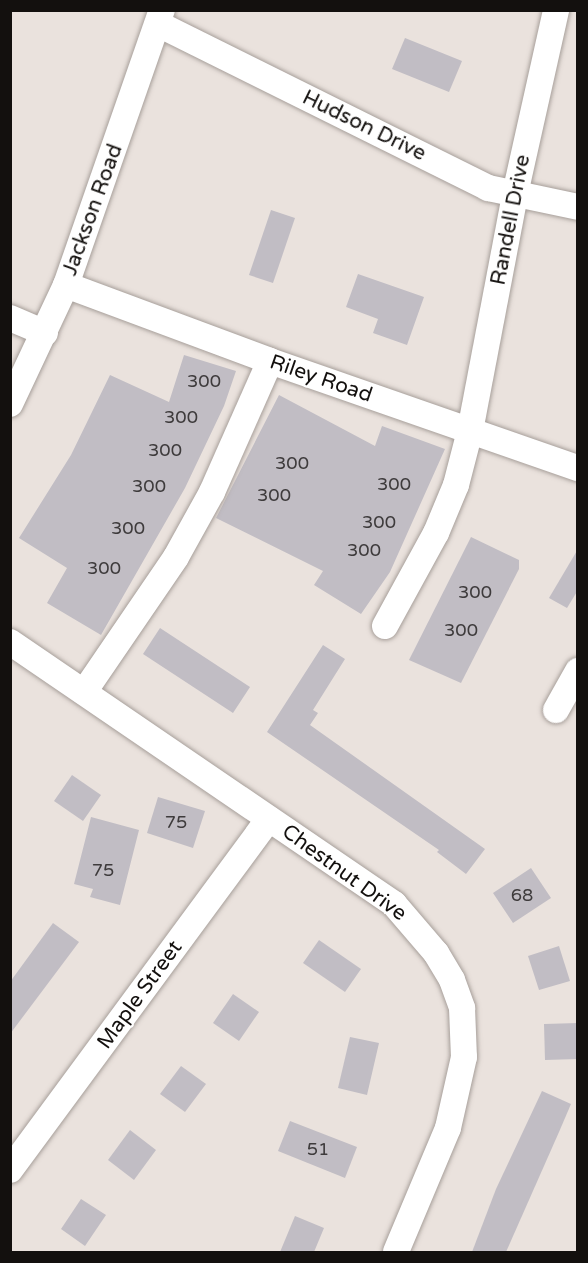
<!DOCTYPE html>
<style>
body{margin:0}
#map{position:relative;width:588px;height:1263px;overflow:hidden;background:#eae2dd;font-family:"Varela Round",sans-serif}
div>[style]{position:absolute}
.building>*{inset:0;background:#c1bdc4}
.roads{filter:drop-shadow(0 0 2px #a79f9a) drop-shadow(0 0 2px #a79f9a)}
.minor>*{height:26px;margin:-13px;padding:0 13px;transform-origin:13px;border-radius:13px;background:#fff}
span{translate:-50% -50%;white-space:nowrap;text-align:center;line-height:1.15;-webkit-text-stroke:4.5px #fff;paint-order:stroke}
.number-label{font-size:18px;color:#3e3b3c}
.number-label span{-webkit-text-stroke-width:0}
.street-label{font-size:21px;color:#13100e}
.frame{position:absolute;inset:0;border:12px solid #13100e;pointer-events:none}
</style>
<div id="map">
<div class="building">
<div style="clip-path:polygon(405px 38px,462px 61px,449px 92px,392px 69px)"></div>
<div style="clip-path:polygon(271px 210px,295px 218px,273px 283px,249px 275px)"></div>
<div style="clip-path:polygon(358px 274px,424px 297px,407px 345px,373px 333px,378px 319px,346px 307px)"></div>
<div style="clip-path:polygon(184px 355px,236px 371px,224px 406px,185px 488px,101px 635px,47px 603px,67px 568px,19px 538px,71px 455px,110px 375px,169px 402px)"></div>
<div style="clip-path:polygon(279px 395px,375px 446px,382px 426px,445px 449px,390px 572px,361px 614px,314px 585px,323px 571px,216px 518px)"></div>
<div style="clip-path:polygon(471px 537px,519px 560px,519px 569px,461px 683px,409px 660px)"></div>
<div style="clip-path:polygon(578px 549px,578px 590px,567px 608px,549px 598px)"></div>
<div style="clip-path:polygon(160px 628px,250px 687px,233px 713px,143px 654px)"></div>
<div style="clip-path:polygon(323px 645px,345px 659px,313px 710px,318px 713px,310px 725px,485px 849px,466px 874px,437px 852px,439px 850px,267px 732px)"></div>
<div style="clip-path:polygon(72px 775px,101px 795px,83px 821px,54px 801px)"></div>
<div style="clip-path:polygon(158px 797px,205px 811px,193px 848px,147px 833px)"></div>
<div style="clip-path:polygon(91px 817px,139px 830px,120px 905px,90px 897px,93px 889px,74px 884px)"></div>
<div style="clip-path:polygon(531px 868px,551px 898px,513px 923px,493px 893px)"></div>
<div style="clip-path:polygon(53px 923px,79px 942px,10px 1034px,10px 982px)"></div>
<div style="clip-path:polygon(319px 940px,361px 969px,345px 992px,303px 963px)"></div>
<div style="clip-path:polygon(559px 946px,570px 981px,539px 990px,528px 956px)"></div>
<div style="clip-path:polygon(233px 994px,259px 1012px,239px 1041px,213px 1023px)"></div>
<div style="clip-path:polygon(578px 1023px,578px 1059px,545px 1060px,544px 1024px)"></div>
<div style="clip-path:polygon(350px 1037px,379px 1043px,367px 1095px,338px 1088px)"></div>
<div style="clip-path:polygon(181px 1066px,206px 1084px,185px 1112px,160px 1094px)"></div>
<div style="clip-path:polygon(542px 1091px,571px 1104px,559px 1132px,506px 1252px,472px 1252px,496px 1189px)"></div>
<div style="clip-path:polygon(290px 1121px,357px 1147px,345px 1178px,278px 1151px)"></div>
<div style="clip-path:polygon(130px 1130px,156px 1150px,134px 1180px,108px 1160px)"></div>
<div style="clip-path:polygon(81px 1199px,106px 1215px,85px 1246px,61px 1229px)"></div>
<div style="clip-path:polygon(295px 1216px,324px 1228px,314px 1252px,280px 1252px)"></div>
</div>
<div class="roads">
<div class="minor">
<div style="left:158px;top:24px;width:369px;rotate:26.4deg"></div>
<div style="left:488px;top:188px;width:92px;rotate:11.9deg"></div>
<div style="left:66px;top:285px;width:218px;rotate:20.4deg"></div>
<div style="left:270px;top:361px;width:326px;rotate:19.2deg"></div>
<div style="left:10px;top:318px;width:38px;rotate:23deg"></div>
<div style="left:10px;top:404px;width:132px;rotate:-64.8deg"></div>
<div style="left:66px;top:285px;width:291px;rotate:-70.8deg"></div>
<div style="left:385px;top:626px;width:106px;rotate:-61.3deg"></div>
<div style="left:436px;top:533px;width:52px;rotate:-67.4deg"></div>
<div style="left:456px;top:485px;width:56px;rotate:-75.5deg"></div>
<div style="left:470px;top:431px;width:241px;rotate:-79.2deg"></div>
<div style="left:515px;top:194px;width:189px;rotate:-77.4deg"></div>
<div style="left:10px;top:642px;width:465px;rotate:34.3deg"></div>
<div style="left:394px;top:904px;width:65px;rotate:49.4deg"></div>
<div style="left:436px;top:953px;width:31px;rotate:59deg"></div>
<div style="left:452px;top:980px;width:30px;rotate:70deg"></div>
<div style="left:462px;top:1008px;width:49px;rotate:87.7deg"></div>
<div style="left:464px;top:1057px;width:73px;rotate:102.7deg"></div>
<div style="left:448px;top:1128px;width:134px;rotate:112.8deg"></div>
<div style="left:84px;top:692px;width:163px;rotate:-55.7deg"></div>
<div style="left:176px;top:557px;width:74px;rotate:-61deg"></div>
<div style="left:212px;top:492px;width:143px;rotate:-66.1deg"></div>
<div style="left:556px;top:710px;width:45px;rotate:-60.6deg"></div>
<div style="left:10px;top:1170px;width:436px;rotate:-53.6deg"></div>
</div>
</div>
<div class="number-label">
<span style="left:204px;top:381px">300</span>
<span style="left:181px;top:417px">300</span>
<span style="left:165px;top:450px">300</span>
<span style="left:292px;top:463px">300</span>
<span style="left:394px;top:484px">300</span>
<span style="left:149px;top:486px">300</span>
<span style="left:274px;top:495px">300</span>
<span style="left:379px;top:522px">300</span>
<span style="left:128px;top:528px">300</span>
<span style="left:364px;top:550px">300</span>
<span style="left:104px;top:568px">300</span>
<span style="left:475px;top:592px">300</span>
<span style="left:461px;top:630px">300</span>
<span style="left:176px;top:822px">75</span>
<span style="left:103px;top:870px">75</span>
<span style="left:522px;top:895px">68</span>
<span style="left:318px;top:1149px">51</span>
</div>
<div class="street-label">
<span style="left:364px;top:126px;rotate:26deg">Hudson Drive</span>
<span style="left:93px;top:210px;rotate:-70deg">Jackson Road</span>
<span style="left:511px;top:220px;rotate:-79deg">Randell Drive</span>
<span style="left:321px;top:379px;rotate:19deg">Riley Road</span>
<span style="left:344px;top:873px;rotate:36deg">Chestnut Drive</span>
<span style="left:140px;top:995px;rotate:-54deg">Maple Street</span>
</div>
<div class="frame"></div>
</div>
